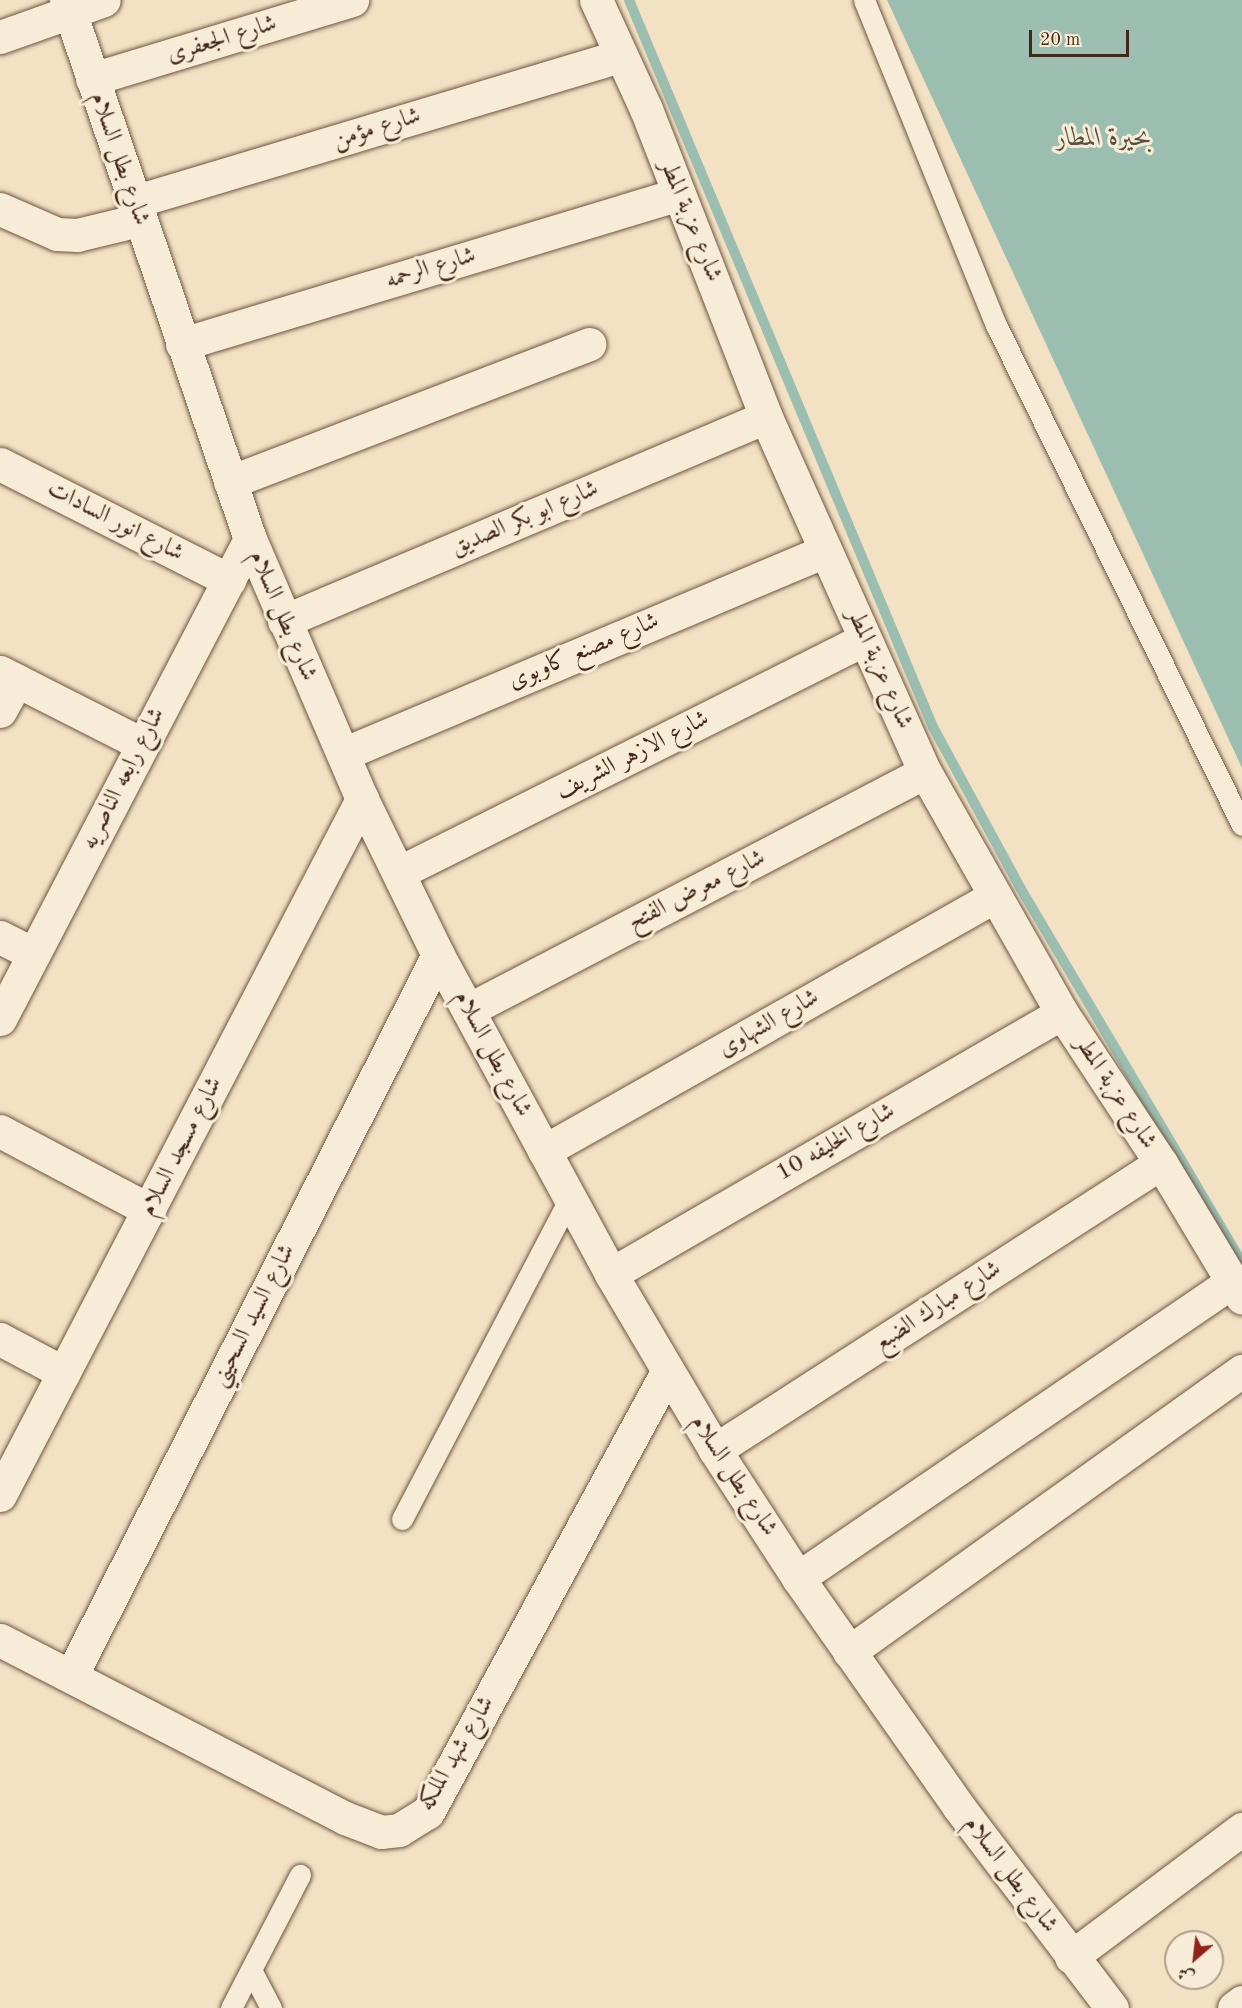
<!DOCTYPE html>
<meta charset="utf-8">
<style>
body{margin:0}
#map{position:relative;width:1242px;height:2008px;overflow:hidden;background:#f2e1c2;font-family:"Old Standard TT",Amiri,serif}
div>[style]{position:absolute}
.water>*{inset:0;background:#9bbeb1}
.stream>*{height:10px;margin:-5px;padding:0 5px;transform-origin:5px;border-radius:5px;background:#9bbeb1}
.roads{filter:drop-shadow(0 0 2px #6e5641) drop-shadow(0 0 2px #6e5641)}
.service>*{height:21px;margin:-10.5px;padding:0 10.5px;transform-origin:10.5px;border-radius:10.5px;background:#f7ecd7}
.minor>*{height:33px;margin:-16.5px;padding:0 16.5px;transform-origin:16.5px;border-radius:16.5px;background:#f7ecd7}
span{translate:-50% -50%;white-space:nowrap;text-align:center;line-height:1.15;-webkit-text-stroke:6px #f7ecd7;paint-order:stroke}
.street-label{font-size:24px;color:#422816}
.water-label{font-size:26px;color:#584e3d;font-style:italic}
.north{position:absolute;left:1164px;top:1930px;width:60px;height:60px;box-sizing:border-box;background:#f7ecd7;border:2px solid #af9e8a;border-radius:50%;rotate:208deg;font-size:16px;font-weight:700;line-height:24px;text-align:center;color:#422816}
.north::after{content:'';display:block;margin:auto;width:21px;height:27px;background:#8f2418;clip-path:polygon(50% 0,100% 100%,50% 72%,0 100%)}
.scale{position:absolute;left:1029px;top:30px;width:100px;height:27px;box-sizing:border-box;border:3px solid #422816;border-top:0;padding-left:8px;font-size:18px;line-height:21px;white-space:nowrap;color:#422816;-webkit-text-stroke:4px #f7ecd7;paint-order:stroke}
</style>
<div id="map">
<div class="water">
<div style="clip-path:polygon(887px 0,1242px 0,1242px 768px)"></div>
</div>
<div class="stream">
<div style="left:629px;top:0;width:788px;rotate:67.31deg"></div>
<div style="left:933px;top:727px;width:184px;rotate:61.5deg"></div>
<div style="left:1021px;top:889px;width:434px;rotate:59.4deg"></div>
</div>
<div class="roads">
<div class="service">
<div style="left:864px;top:0;width:351px;rotate:67.9deg"></div>
<div style="left:996px;top:325px;width:557px;rotate:63.8deg"></div>
<div style="left:402px;top:1519px;width:362px;rotate:-62.4deg"></div>
<div style="left:251px;top:1970px;width:43px;rotate:62.2deg"></div>
<div style="left:231px;top:2008px;width:150px;rotate:-62.6deg"></div>
</div>
<div class="minor">
<div style="left:66px;top:0;width:570px;rotate:71.15deg"></div>
<div style="left:250px;top:539px;width:283px;rotate:66.7deg"></div>
<div style="left:362px;top:799px;width:174px;rotate:64deg"></div>
<div style="left:438px;top:955px;width:363px;rotate:61.5deg"></div>
<div style="left:611px;top:1274px;width:204px;rotate:59.4deg"></div>
<div style="left:715px;top:1450px;width:153px;rotate:57deg"></div>
<div style="left:798px;top:1578px;width:279px;rotate:54.9deg"></div>
<div style="left:958px;top:1806px;width:254px;rotate:52.7deg"></div>
<div style="left:596px;top:0;width:120px;rotate:65.4deg"></div>
<div style="left:646px;top:109px;width:331px;rotate:68.7deg"></div>
<div style="left:766px;top:417px;width:389px;rotate:65.9deg"></div>
<div style="left:925px;top:772px;width:277px;rotate:60.4deg"></div>
<div style="left:1062px;top:1013px;width:180px;rotate:56.6deg"></div>
<div style="left:1161px;top:1163px;width:157px;rotate:59deg"></div>
<div style="left:0;top:37px;width:110px;rotate:-19.6deg"></div>
<div style="left:92px;top:79px;width:272px;rotate:-16.9deg"></div>
<div style="left:133px;top:202px;width:508px;rotate:-16.69deg"></div>
<div style="left:0;top:209px;width:62px;rotate:23.7deg"></div>
<div style="left:57px;top:234px;width:20px;rotate:3deg"></div>
<div style="left:77px;top:235px;width:64px;rotate:-13.6deg"></div>
<div style="left:182px;top:344px;width:519px;rotate:-16.79deg"></div>
<div style="left:0;top:464px;width:257px;rotate:26.9deg"></div>
<div style="left:230px;top:482px;width:385px;rotate:-21deg"></div>
<div style="left:284px;top:621px;width:523px;rotate:-22.94deg"></div>
<div style="left:0;top:672px;width:159px;rotate:26.9deg"></div>
<div style="left:0;top:711px;width:35px;rotate:-61deg"></div>
<div style="left:343px;top:754px;width:523px;rotate:-22.84deg"></div>
<div style="left:400px;top:872px;width:520px;rotate:-26.61deg"></div>
<div style="left:0;top:937px;width:37px;rotate:27deg"></div>
<div style="left:468px;top:1010px;width:515px;rotate:-27.51deg"></div>
<div style="left:0;top:1019px;width:541px;rotate:-62.49deg"></div>
<div style="left:0;top:1131px;width:169px;rotate:27.9deg"></div>
<div style="left:544px;top:1151px;width:518px;rotate:-29.48deg"></div>
<div style="left:611px;top:1274px;width:521px;rotate:-30.06deg"></div>
<div style="left:0;top:1339px;width:72px;rotate:28deg"></div>
<div style="left:715px;top:1450px;width:530px;rotate:-32.76deg"></div>
<div style="left:0;top:1495px;width:785px;rotate:-62.52deg"></div>
<div style="left:798px;top:1578px;width:527px;rotate:-34.32deg"></div>
<div style="left:0;top:1640px;width:388px;rotate:27.3deg"></div>
<div style="left:345px;top:1818px;width:39px;rotate:21deg"></div>
<div style="left:381px;top:1832px;width:18px;rotate:-6deg"></div>
<div style="left:399px;top:1830px;width:34px;rotate:-32deg"></div>
<div style="left:428px;top:1812px;width:501px;rotate:-61.49deg"></div>
<div style="left:849px;top:1652px;width:483px;rotate:-35.6deg"></div>
<div style="left:71px;top:1676px;width:809px;rotate:-63.02deg"></div>
<div style="left:1071px;top:1957px;width:214px;rotate:-36.8deg"></div>
<div style="left:1234px;top:2008px;width:10px;rotate:-37deg"></div>
</div>
</div>
<div class="street-label">
<span style="left:222px;top:40px;rotate:-17deg">شارع الجعفرى</span>
<span style="left:377px;top:129px;rotate:-17deg">شارع مؤمن</span>
<span style="left:119px;top:159px;rotate:71deg">شارع بطل السلام</span>
<span style="left:690px;top:221px;rotate:68deg">شارع عزبة المطر</span>
<span style="left:431px;top:269px;rotate:-17deg">شارع الرحمه</span>
<span style="left:525px;top:519px;rotate:-23deg">شارع ابو بكر الصديق</span>
<span style="left:115px;top:522px;rotate:27deg">شارع انور السادات</span>
<span style="left:282px;top:616px;rotate:67deg">شارع بطل السلام</span>
<span style="left:584px;top:652px;rotate:-23deg">شارع مصنع كاوبوى</span>
<span style="left:879px;top:669px;rotate:66deg">شارع عزبة المطر</span>
<span style="left:633px;top:756px;rotate:-27deg">شارع الازهر الشريف</span>
<span style="left:124px;top:779px;rotate:-63deg">شارع رابعه الناصريه</span>
<span style="left:697px;top:891px;rotate:-27deg">شارع معرض الفتح</span>
<span style="left:769px;top:1024px;rotate:-30deg">شارع الشهاوى</span>
<span style="left:492px;top:1054px;rotate:62deg">شارع بطل السلام</span>
<span style="left:1115px;top:1093px;rotate:57deg">شارع عزبة المطر</span>
<span style="left:836px;top:1143px;rotate:-30deg">شارع الخليفه 10</span>
<span style="left:182px;top:1147px;rotate:-63deg">شارع مسجد السلام</span>
<span style="left:938px;top:1307px;rotate:-33deg">شارع مبارك الضبع</span>
<span style="left:254px;top:1316px;rotate:-63deg">شارع السيد السحيني</span>
<span style="left:733px;top:1476px;rotate:57deg">شارع بطل السلام</span>
<span style="left:457px;top:1754px;rotate:-60deg">شارع شهد الملكه</span>
<span style="left:1010px;top:1875px;rotate:53deg">شارع بطل السلام</span>
</div>
<div class="water-label">
<span style="left:1104px;top:139px">بحيرة المطار</span>
</div>
<div class="north">ش</div>
<div class="scale">20 m</div>
</div>
